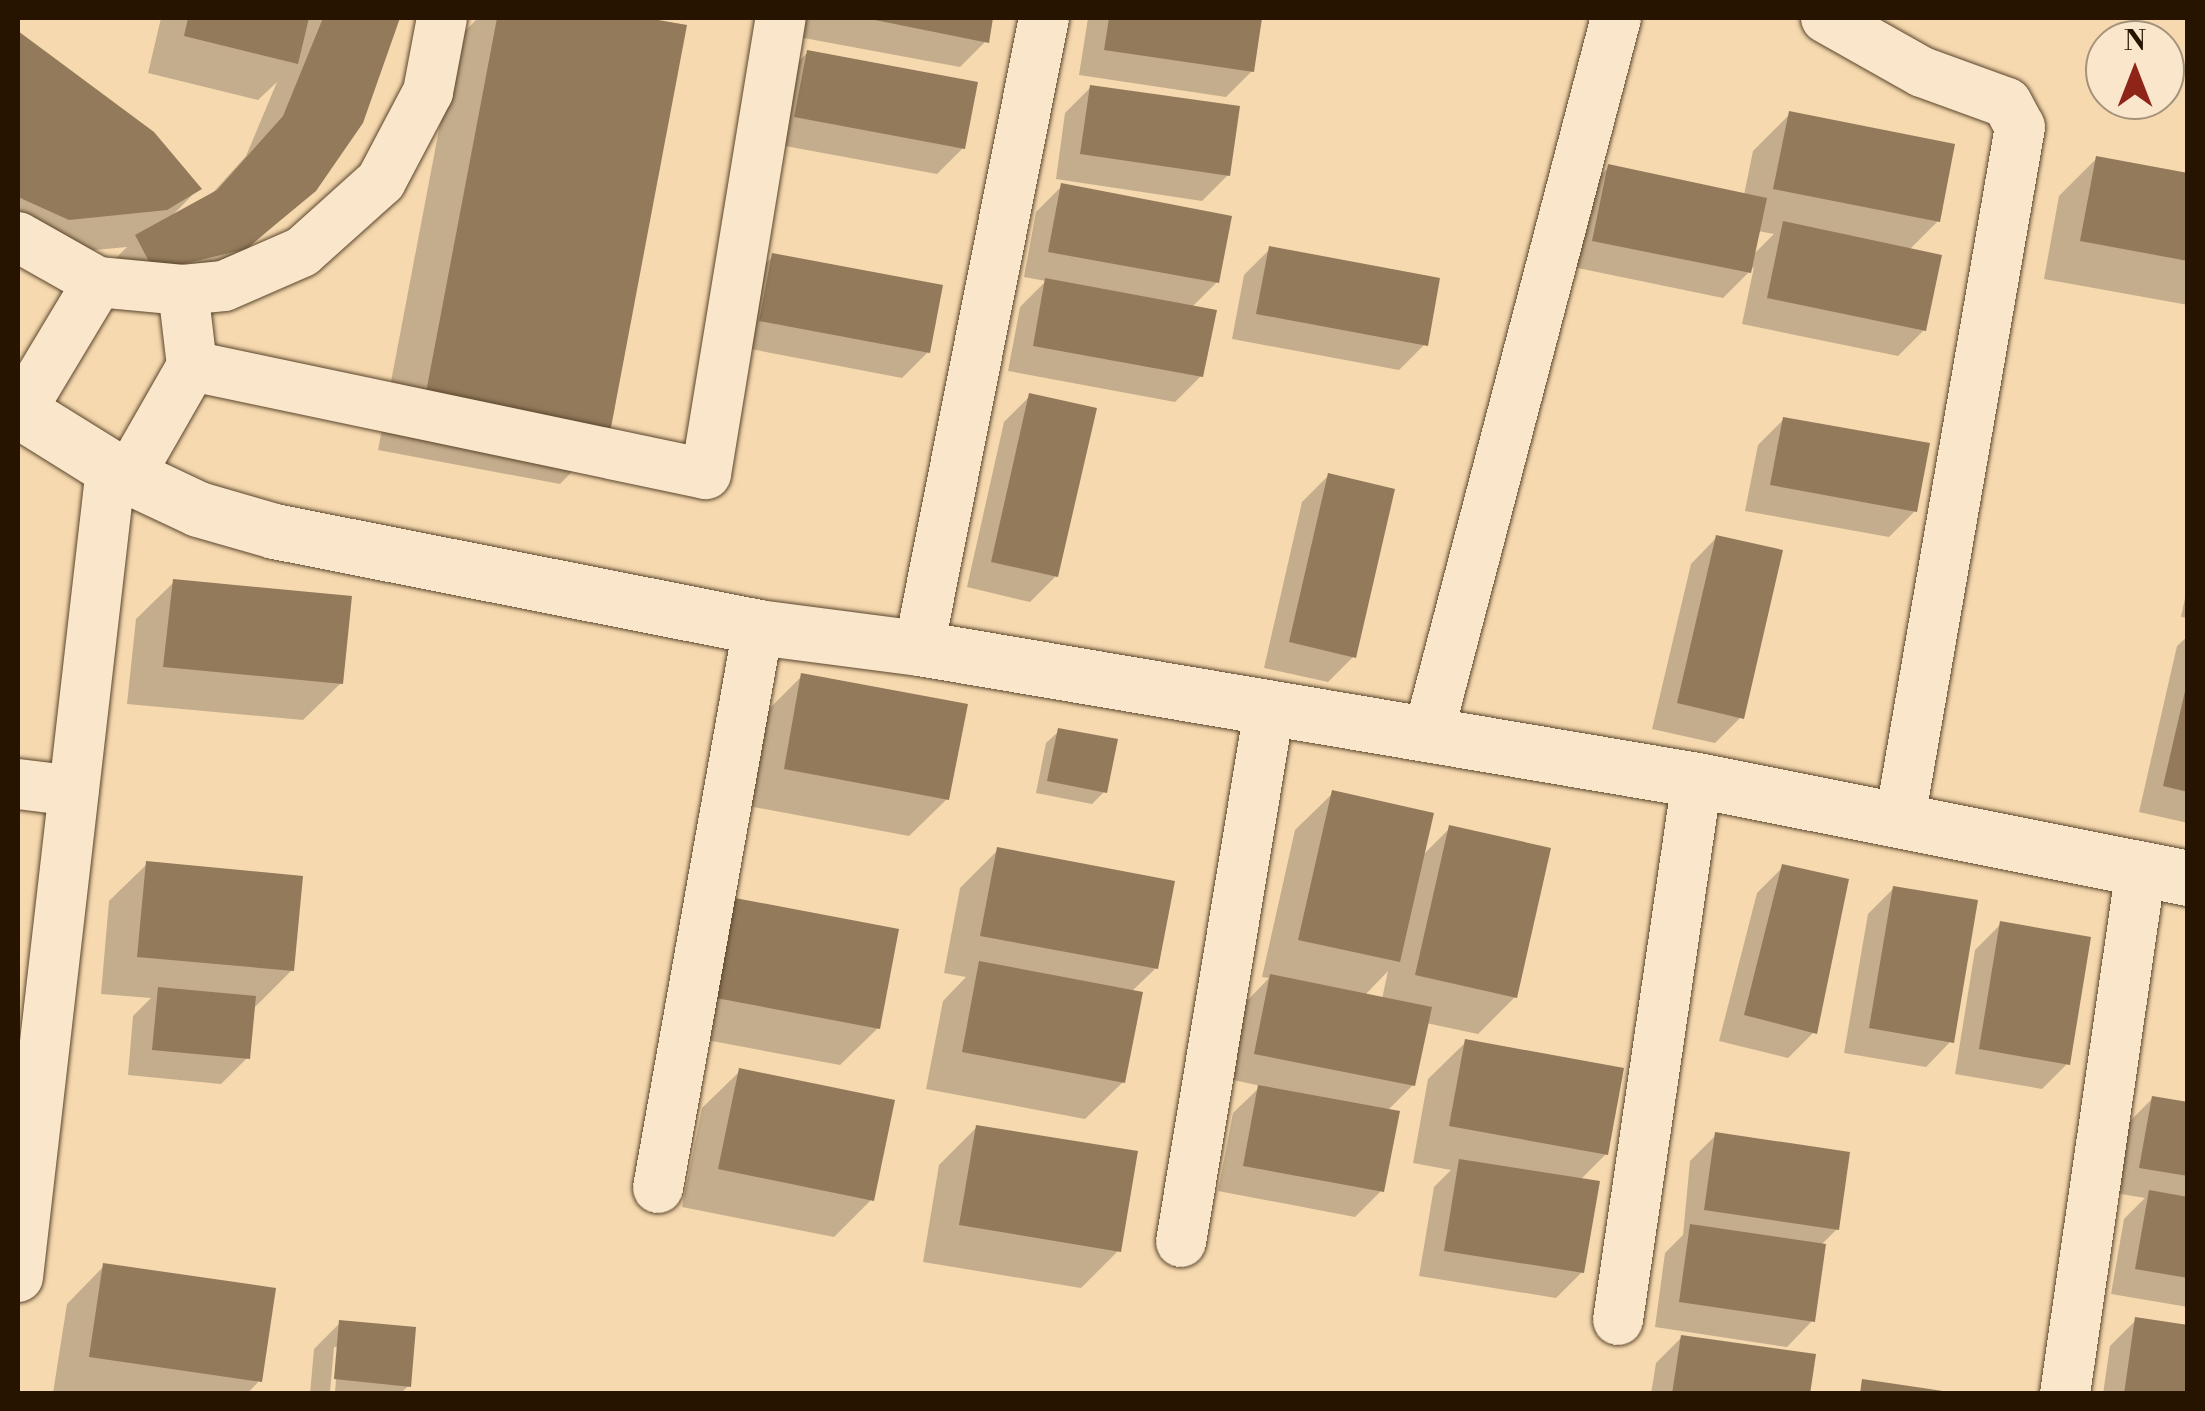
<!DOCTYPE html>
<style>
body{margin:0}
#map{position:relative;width:2205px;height:1411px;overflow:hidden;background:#f6d9af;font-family:"Libre Bodoni",serif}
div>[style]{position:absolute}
.shadow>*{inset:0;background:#0003}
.building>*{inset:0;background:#927a5b}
.roads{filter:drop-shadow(0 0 2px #5a452c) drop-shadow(0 0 2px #5a452c)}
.street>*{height:50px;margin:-25px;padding:0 25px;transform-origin:25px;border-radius:25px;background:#f9e6cb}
.secondary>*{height:55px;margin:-27.5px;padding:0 27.5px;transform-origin:27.5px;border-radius:27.5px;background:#f9e6cb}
span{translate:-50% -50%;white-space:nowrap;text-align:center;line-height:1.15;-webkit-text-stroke:8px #f9e6cb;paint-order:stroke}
.frame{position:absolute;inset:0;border:20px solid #261400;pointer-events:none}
.north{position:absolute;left:2085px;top:20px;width:100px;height:100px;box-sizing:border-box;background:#f9e6cb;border:2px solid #a5927a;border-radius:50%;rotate:0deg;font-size:28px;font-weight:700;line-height:40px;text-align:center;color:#261400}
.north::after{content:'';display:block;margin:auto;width:35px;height:45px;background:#8f2418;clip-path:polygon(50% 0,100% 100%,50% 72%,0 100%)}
</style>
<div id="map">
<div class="shadow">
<div style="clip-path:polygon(161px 18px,398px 18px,361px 122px,314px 190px,206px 286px,99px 275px,127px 247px,30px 256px,18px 251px,18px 34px,152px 134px,198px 189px,171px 217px,209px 197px,246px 156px,277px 82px,258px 100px,148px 73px)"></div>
<div style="clip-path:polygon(478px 18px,634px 18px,684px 27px,607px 436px,560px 484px,378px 450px,456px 40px)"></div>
<div style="clip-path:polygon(797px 18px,991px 18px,986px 41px,960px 67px,793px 36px)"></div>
<div style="clip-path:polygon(1088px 18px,1259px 18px,1252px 71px,1226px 97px,1079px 75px)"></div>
<div style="clip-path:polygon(807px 53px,963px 148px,937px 174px,769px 143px,781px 79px)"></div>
<div style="clip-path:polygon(1091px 87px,1228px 175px,1202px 201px,1056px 179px,1065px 113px)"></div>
<div style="clip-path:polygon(evenodd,1790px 114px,1938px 221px,1908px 251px,1924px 330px,1898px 356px,1742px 324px,1754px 267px,1723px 298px,1568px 266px,1583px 193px,1609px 167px,1744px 195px,1753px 151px,1790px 114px,1758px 231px,1774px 234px,1753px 255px,1758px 231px)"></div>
<div style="clip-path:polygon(2097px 158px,2188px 175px,2188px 305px,2044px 279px,2059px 196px)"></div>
<div style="clip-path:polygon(1062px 186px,1217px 282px,1191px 308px,1201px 376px,1175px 402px,1008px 371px,1020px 307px,1046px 281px,1024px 277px,1036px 212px)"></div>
<div style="clip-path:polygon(1270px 249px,1425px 344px,1399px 370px,1232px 339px,1244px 275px)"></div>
<div style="clip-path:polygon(773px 256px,928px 352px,902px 378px,735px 346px,747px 282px)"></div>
<div style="clip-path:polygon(1030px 396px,1056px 576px,1030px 602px,967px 587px,1004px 422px)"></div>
<div style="clip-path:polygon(1784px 419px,1915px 511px,1889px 537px,1745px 511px,1758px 445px)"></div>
<div style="clip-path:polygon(1328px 476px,1354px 656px,1328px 682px,1264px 668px,1302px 502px)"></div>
<div style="clip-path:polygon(1716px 538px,1741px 717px,1715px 743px,1652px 729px,1691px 564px)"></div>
<div style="clip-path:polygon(174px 582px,341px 683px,303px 720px,127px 704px,136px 619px)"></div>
<div style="clip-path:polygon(2188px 584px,2188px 618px,2181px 617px)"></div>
<div style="clip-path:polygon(2188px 636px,2188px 823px,2139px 812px,2177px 646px)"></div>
<div style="clip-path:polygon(802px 676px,947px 799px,909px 836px,748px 806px,765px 713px)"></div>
<div style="clip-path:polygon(1059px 731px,1105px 791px,1092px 804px,1036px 793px,1046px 743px)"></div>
<div style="clip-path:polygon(evenodd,1333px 793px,1421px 857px,1450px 828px,1515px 997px,1478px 1034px,1426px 1023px,1413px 1085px,1387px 1111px,1381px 1191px,1355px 1217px,1218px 1191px,1233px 1113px,1261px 1086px,1229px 1079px,1245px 1003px,1269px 978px,1262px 977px,1295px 830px,1333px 793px,1388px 971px,1382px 999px,1364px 996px,1388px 971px)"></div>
<div style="clip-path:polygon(998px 850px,1156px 968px,1131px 992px,1123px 1082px,1085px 1119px,926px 1089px,943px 1001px,966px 977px,944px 973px,960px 888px)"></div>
<div style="clip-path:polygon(147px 864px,292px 970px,254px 1008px,247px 1058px,221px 1084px,128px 1075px,133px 1016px,151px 998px,101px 994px,109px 901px)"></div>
<div style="clip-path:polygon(1783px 867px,1814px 1032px,1788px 1058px,1719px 1041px,1757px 893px)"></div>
<div style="clip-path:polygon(1894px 888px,1951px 1041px,1926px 1067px,1844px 1053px,1868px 914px)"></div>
<div style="clip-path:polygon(2001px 924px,2068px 1063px,2042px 1089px,1955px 1074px,1975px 950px)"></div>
<div style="clip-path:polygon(698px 939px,878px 1028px,840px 1065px,680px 1035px)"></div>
<div style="clip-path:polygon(1466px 1042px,1606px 1154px,1579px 1181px,1582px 1272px,1556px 1298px,1419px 1276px,1434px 1187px,1451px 1170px,1413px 1163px,1428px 1079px)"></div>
<div style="clip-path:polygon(740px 1071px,872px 1199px,834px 1237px,682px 1207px,702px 1108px)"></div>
<div style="clip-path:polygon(2153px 1098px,2188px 1104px,2188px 1307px,2111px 1294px,2124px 1219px,2145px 1198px,2115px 1193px,2127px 1124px)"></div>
<div style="clip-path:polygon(977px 1127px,1119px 1250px,1081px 1288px,923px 1262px,939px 1165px)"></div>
<div style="clip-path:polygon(1716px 1135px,1837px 1229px,1820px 1246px,1812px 1321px,1787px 1347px,1655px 1327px,1665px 1253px,1683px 1235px,1690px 1161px)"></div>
<div style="clip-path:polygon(104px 1266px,259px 1381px,247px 1394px,53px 1393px,67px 1304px)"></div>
<div style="clip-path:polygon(2136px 1320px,2188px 1394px,2103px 1394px,2110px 1346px)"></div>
<div style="clip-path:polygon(evenodd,340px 1323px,408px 1386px,400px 1394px,310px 1394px,314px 1349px,340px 1323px,334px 1347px,339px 1347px,335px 1392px,330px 1392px,334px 1347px)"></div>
<div style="clip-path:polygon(1682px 1337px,1808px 1394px,1651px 1394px,1656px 1363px)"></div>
</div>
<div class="building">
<div style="clip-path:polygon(188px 18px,309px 18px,298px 64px,184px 36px)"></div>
<div style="clip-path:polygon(323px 18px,400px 18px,363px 123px,316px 191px,246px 249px,154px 271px,135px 235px,217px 190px,283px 116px)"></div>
<div style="clip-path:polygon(497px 18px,647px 18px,687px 25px,609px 438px,424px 403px)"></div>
<div style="clip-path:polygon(865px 18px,993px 18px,989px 43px)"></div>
<div style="clip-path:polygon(1109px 18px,1262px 18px,1254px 72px,1104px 50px)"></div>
<div style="clip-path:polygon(18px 31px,154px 132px,202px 189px,167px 210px,69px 220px,18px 197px)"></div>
<div style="clip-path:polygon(807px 50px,978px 82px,965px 149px,794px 117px)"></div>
<div style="clip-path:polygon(1090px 85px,1240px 106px,1230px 176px,1080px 154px)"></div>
<div style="clip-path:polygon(1789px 111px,1955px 144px,1940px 222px,1773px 189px)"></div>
<div style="clip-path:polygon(2096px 156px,2188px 173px,2188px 261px,2080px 241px)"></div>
<div style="clip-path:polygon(1608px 164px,1767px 198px,1751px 273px,1592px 241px)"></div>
<div style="clip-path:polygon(1061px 183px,1232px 216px,1219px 283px,1048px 252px)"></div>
<div style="clip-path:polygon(1783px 221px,1942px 255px,1926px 331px,1767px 298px)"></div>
<div style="clip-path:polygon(1269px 246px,1440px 278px,1428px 346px,1256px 314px)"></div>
<div style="clip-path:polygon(772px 253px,943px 285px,930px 353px,759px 321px)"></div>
<div style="clip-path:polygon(1045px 278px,1217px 310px,1203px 377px,1033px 346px)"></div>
<div style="clip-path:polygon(1029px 393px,1097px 408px,1058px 577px,991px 562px)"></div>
<div style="clip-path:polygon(1783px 417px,1930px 443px,1917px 512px,1770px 485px)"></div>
<div style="clip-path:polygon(1328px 473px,1395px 489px,1356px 658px,1289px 642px)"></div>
<div style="clip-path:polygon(1716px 535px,1783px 550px,1744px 719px,1677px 703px)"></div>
<div style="clip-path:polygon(173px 579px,352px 596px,343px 684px,163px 667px)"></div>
<div style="clip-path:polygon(801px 673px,968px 704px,949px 800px,784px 769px)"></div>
<div style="clip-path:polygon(2186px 687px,2188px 687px,2188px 792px,2163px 786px)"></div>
<div style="clip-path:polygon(1058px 728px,1118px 739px,1107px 793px,1047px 781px)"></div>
<div style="clip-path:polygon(1332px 790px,1434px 813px,1400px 962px,1298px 940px)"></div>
<div style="clip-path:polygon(1449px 825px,1551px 848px,1517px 998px,1415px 975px)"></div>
<div style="clip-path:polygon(997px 847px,1175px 881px,1158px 969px,980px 936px)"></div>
<div style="clip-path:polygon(146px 861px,303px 876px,294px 971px,137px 957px)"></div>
<div style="clip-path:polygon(1782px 864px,1849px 879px,1817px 1034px,1744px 1015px)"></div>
<div style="clip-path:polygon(1893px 886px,1978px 900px,1954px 1043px,1869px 1028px)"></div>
<div style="clip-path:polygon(735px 898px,899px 929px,880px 1029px,716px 998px)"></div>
<div style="clip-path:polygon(2000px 921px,2091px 937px,2070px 1065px,1979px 1049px)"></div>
<div style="clip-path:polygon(979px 961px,1143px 992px,1125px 1083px,962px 1052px)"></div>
<div style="clip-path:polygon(1270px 974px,1432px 1007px,1415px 1086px,1254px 1054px)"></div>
<div style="clip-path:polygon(158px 987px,256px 996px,250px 1059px,152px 1050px)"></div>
<div style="clip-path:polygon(1465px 1039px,1624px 1068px,1608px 1155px,1449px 1126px)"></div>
<div style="clip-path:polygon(739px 1068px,895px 1100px,874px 1201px,718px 1169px)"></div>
<div style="clip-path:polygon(1258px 1085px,1400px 1111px,1384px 1192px,1243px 1166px)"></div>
<div style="clip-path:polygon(2152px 1096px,2188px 1102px,2188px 1176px,2139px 1168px)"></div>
<div style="clip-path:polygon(976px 1125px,1138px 1151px,1121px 1252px,959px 1225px)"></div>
<div style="clip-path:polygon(1715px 1132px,1850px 1152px,1839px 1230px,1704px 1210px)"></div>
<div style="clip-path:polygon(1459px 1159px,1600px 1181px,1584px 1273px,1444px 1251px)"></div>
<div style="clip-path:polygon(2149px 1190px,2188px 1197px,2188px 1278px,2135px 1269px)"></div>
<div style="clip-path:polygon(1690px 1224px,1826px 1244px,1815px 1322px,1679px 1302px)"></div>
<div style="clip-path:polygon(103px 1263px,276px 1288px,262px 1382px,89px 1357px)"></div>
<div style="clip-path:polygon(2135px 1317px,2188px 1325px,2188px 1394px,2124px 1394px)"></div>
<div style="clip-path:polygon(339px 1320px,416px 1327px,411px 1387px,334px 1379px)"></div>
<div style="clip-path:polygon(1681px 1335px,1816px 1354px,1810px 1394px,1672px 1394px)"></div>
<div style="clip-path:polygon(1862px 1379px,1943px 1391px,1943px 1394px,1860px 1394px)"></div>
</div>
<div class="roads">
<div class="street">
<div style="left:1826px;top:18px;width:110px;rotate:29.4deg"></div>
<div style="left:1922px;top:72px;width:90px;rotate:20deg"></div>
<div style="left:2007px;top:103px;width:27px;rotate:62deg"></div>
<div style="left:2020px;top:127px;width:702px;rotate:99.84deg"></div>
<div style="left:18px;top:237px;width:92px;rotate:29.4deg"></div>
<div style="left:98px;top:282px;width:85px;rotate:5.4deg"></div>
<div style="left:183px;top:290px;width:41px;rotate:-5.6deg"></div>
<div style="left:224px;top:286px;width:85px;rotate:-23.6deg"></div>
<div style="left:302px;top:252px;width:106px;rotate:-41.9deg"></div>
<div style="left:381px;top:181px;width:101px;rotate:-62.2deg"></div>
<div style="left:428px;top:92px;width:75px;rotate:-79.3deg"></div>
<div style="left:183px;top:290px;width:77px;rotate:83.2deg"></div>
<div style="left:192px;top:366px;width:525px;rotate:11.87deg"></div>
<div style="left:706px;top:474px;width:462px;rotate:-80.7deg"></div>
<div style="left:20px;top:412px;width:152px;rotate:-59deg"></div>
<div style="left:129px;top:476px;width:127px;rotate:-60.2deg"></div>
<div style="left:919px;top:648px;width:642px;rotate:-78.78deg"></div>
<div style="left:1428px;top:735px;width:741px;rotate:-75.31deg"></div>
<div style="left:18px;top:784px;width:56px;rotate:7.1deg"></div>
<div style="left:658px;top:1188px;width:570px;rotate:-79.89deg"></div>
<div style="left:1181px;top:1242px;width:539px;rotate:-80.61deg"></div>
<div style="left:18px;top:1277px;width:814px;rotate:-83.44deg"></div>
<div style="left:1618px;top:1320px;width:546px;rotate:-81.68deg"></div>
<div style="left:2065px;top:1394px;width:531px;rotate:-81.78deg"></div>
</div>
<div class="secondary">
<div style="left:18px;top:410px;width:110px;rotate:31.9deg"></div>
<div style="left:111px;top:468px;width:96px;rotate:25.2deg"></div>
<div style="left:198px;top:509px;width:79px;rotate:16.1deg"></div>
<div style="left:274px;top:531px;width:493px;rotate:11.2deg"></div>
<div style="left:758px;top:627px;width:162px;rotate:7.4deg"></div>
<div style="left:919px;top:648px;width:789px;rotate:9.63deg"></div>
<div style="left:1697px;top:780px;width:501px;rotate:11.29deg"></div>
</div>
</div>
<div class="frame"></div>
<div class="north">N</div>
</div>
